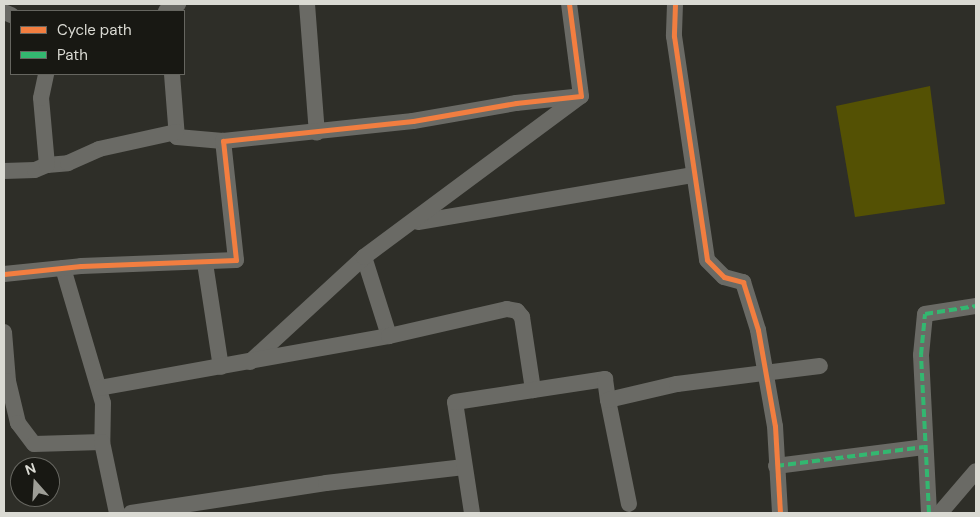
<!DOCTYPE html>
<style>
body{margin:0}
#map{position:relative;width:980px;height:517px;overflow:hidden;background:#2e2e28;font-family:"DM Sans",sans-serif}
div>[style]{position:absolute}
.water>*{inset:0;background:#545104}
.street>*{height:16px;margin:-8px;padding:0 8px;transform-origin:8px;border-radius:8px;background:#6a6a65}
.quiet>*{height:4px;margin-top:-2px;transform-origin:0;background:repeating-linear-gradient(90deg,#33b770 0 8px,transparent 0 12px)}
.cycleway>*{height:5px;margin:-2.5px;padding:0 2.5px;transform-origin:2.5px;border-radius:2.5px;background:#f27e40}
span{translate:-50% -50%;white-space:nowrap;text-align:center;line-height:1.15;-webkit-text-stroke:5px #181813;paint-order:stroke}
.frame{position:absolute;inset:0;border:5px solid #dadad3;pointer-events:none}
.legend{position:absolute;left:10px;top:10px;width:175px;height:65px;box-sizing:border-box;background:#181813;border:1px solid #666660;margin:0;padding:6px 9px;list-style:none;font-size:15px;color:#dadad3}
.legend li{display:flex;align-items:center;gap:10px;height:25px}
.legend b{width:25px;border:1px solid #666660}
.north{position:absolute;left:10px;top:457px;width:50px;height:50px;box-sizing:border-box;background:#181813;border:1px solid #666660;border-radius:50%;rotate:341deg;font-size:14px;font-weight:700;line-height:20px;text-align:center;color:#dadad3}
.north::after{content:'';display:block;margin:auto;width:18px;height:22px;background:#9e9e97;clip-path:polygon(50% 0,100% 100%,50% 72%,0 100%)}
</style>
<div id="map">
<div class="water">
<div style="clip-path:polygon(930px 86px,945px 204px,855px 217px,836px 106px)"></div>
</div>
<div class="street">
<div style="left:307px;top:4px;width:129px;rotate:85.6deg"></div>
<div style="left:675px;top:4px;width:32px;rotate:92deg"></div>
<div style="left:674px;top:36px;width:226px;rotate:81.6deg"></div>
<div style="left:707px;top:260px;width:24px;rotate:45deg"></div>
<div style="left:724px;top:277px;width:20px;rotate:15deg"></div>
<div style="left:743px;top:282px;width:50px;rotate:72.6deg"></div>
<div style="left:758px;top:330px;width:97px;rotate:80deg"></div>
<div style="left:775px;top:426px;width:87px;rotate:86.7deg"></div>
<div style="left:166px;top:11px;width:14px;rotate:-30deg"></div>
<div style="left:4px;top:12px;width:8px;rotate:23deg"></div>
<div style="left:172px;top:74px;width:63px;rotate:85.5deg"></div>
<div style="left:177px;top:137px;width:46px;rotate:5deg"></div>
<div style="left:47px;top:165px;width:21px;rotate:-5deg"></div>
<div style="left:68px;top:163px;width:34px;rotate:-24deg"></div>
<div style="left:99px;top:149px;width:79px;rotate:-12.4deg"></div>
<div style="left:4px;top:171px;width:31px;rotate:-2deg"></div>
<div style="left:35px;top:170px;width:13px;rotate:-23deg"></div>
<div style="left:47px;top:165px;width:67px;rotate:-95.1deg"></div>
<div style="left:41px;top:98px;width:25px;rotate:-78deg"></div>
<div style="left:418px;top:222px;width:278px;rotate:-9.7deg"></div>
<div style="left:364px;top:257px;width:83px;rotate:72.4deg"></div>
<div style="left:205px;top:263px;width:105px;rotate:81.3deg"></div>
<div style="left:63px;top:268px;width:141px;rotate:73.5deg"></div>
<div style="left:103px;top:403px;width:39px;rotate:91deg"></div>
<div style="left:4px;top:274px;width:77px;rotate:-5.9deg"></div>
<div style="left:81px;top:266px;width:155px;rotate:-2.2deg"></div>
<div style="left:236px;top:260px;width:120px;rotate:-96.2deg"></div>
<div style="left:223px;top:141px;width:191px;rotate:-6deg"></div>
<div style="left:413px;top:121px;width:105px;rotate:-9.9deg"></div>
<div style="left:516px;top:103px;width:65px;rotate:-6.1deg"></div>
<div style="left:581px;top:96px;width:93px;rotate:-97.4deg"></div>
<div style="left:4px;top:332px;width:49px;rotate:85.3deg"></div>
<div style="left:8px;top:381px;width:43px;rotate:76.6deg"></div>
<div style="left:18px;top:423px;width:26px;rotate:53deg"></div>
<div style="left:34px;top:444px;width:68px;rotate:-1.7deg"></div>
<div style="left:102px;top:442px;width:73px;rotate:78.1deg"></div>
<div style="left:250px;top:362px;width:155px;rotate:-42.6deg"></div>
<div style="left:364px;top:257px;width:270px;rotate:-36.6deg"></div>
<div style="left:99px;top:388px;width:295px;rotate:-10.2deg"></div>
<div style="left:389px;top:336px;width:121px;rotate:-12.9deg"></div>
<div style="left:507px;top:309px;width:10px;rotate:11deg"></div>
<div style="left:517px;top:311px;width:8px;rotate:50deg"></div>
<div style="left:522px;top:317px;width:74px;rotate:81.4deg"></div>
<div style="left:608px;top:400px;width:106px;rotate:78.6deg"></div>
<div style="left:776px;top:466px;width:149px;rotate:-7.3deg"></div>
<div style="left:131px;top:513px;width:197px;rotate:-8.7deg"></div>
<div style="left:326px;top:483px;width:139px;rotate:-6.6deg"></div>
<div style="left:472px;top:513px;width:112px;rotate:-98.7deg"></div>
<div style="left:455px;top:402px;width:152px;rotate:-8.7deg"></div>
<div style="left:605px;top:379px;width:21px;rotate:82deg"></div>
<div style="left:608px;top:400px;width:71px;rotate:-13.1deg"></div>
<div style="left:677px;top:384px;width:144px;rotate:-7.2deg"></div>
<div style="left:929px;top:513px;width:158px;rotate:-92.9deg"></div>
<div style="left:921px;top:355px;width:41px;rotate:-84.4deg"></div>
<div style="left:925px;top:314px;width:52px;rotate:-8.9deg"></div>
<div style="left:940px;top:513px;width:55px;rotate:-49.4deg"></div>
</div>
<div class="quiet">
<div style="left:776px;top:466px;width:149px;rotate:-7.3deg"></div>
<div style="left:929px;top:513px;width:158px;rotate:-92.9deg"></div>
<div style="left:921px;top:355px;width:41px;rotate:-84.4deg"></div>
<div style="left:925px;top:314px;width:52px;rotate:-8.9deg"></div>
</div>
<div class="cycleway">
<div style="left:675px;top:4px;width:32px;rotate:92deg"></div>
<div style="left:674px;top:36px;width:226px;rotate:81.6deg"></div>
<div style="left:707px;top:260px;width:24px;rotate:45deg"></div>
<div style="left:724px;top:277px;width:20px;rotate:15deg"></div>
<div style="left:743px;top:282px;width:50px;rotate:72.6deg"></div>
<div style="left:758px;top:330px;width:97px;rotate:80deg"></div>
<div style="left:775px;top:426px;width:87px;rotate:86.7deg"></div>
<div style="left:4px;top:274px;width:77px;rotate:-5.9deg"></div>
<div style="left:81px;top:266px;width:155px;rotate:-2.2deg"></div>
<div style="left:236px;top:260px;width:120px;rotate:-96.2deg"></div>
<div style="left:223px;top:141px;width:191px;rotate:-6deg"></div>
<div style="left:413px;top:121px;width:105px;rotate:-9.9deg"></div>
<div style="left:516px;top:103px;width:65px;rotate:-6.1deg"></div>
<div style="left:581px;top:96px;width:93px;rotate:-97.4deg"></div>
</div>
<div class="frame"></div>
<ul class="legend">
<li><b style="height:6px;background:#f27e40"></b>Cycle path</li>
<li><b style="height:6px;background:#33b770"></b>Path</li>
</ul>
<div class="north">N</div>
</div>
